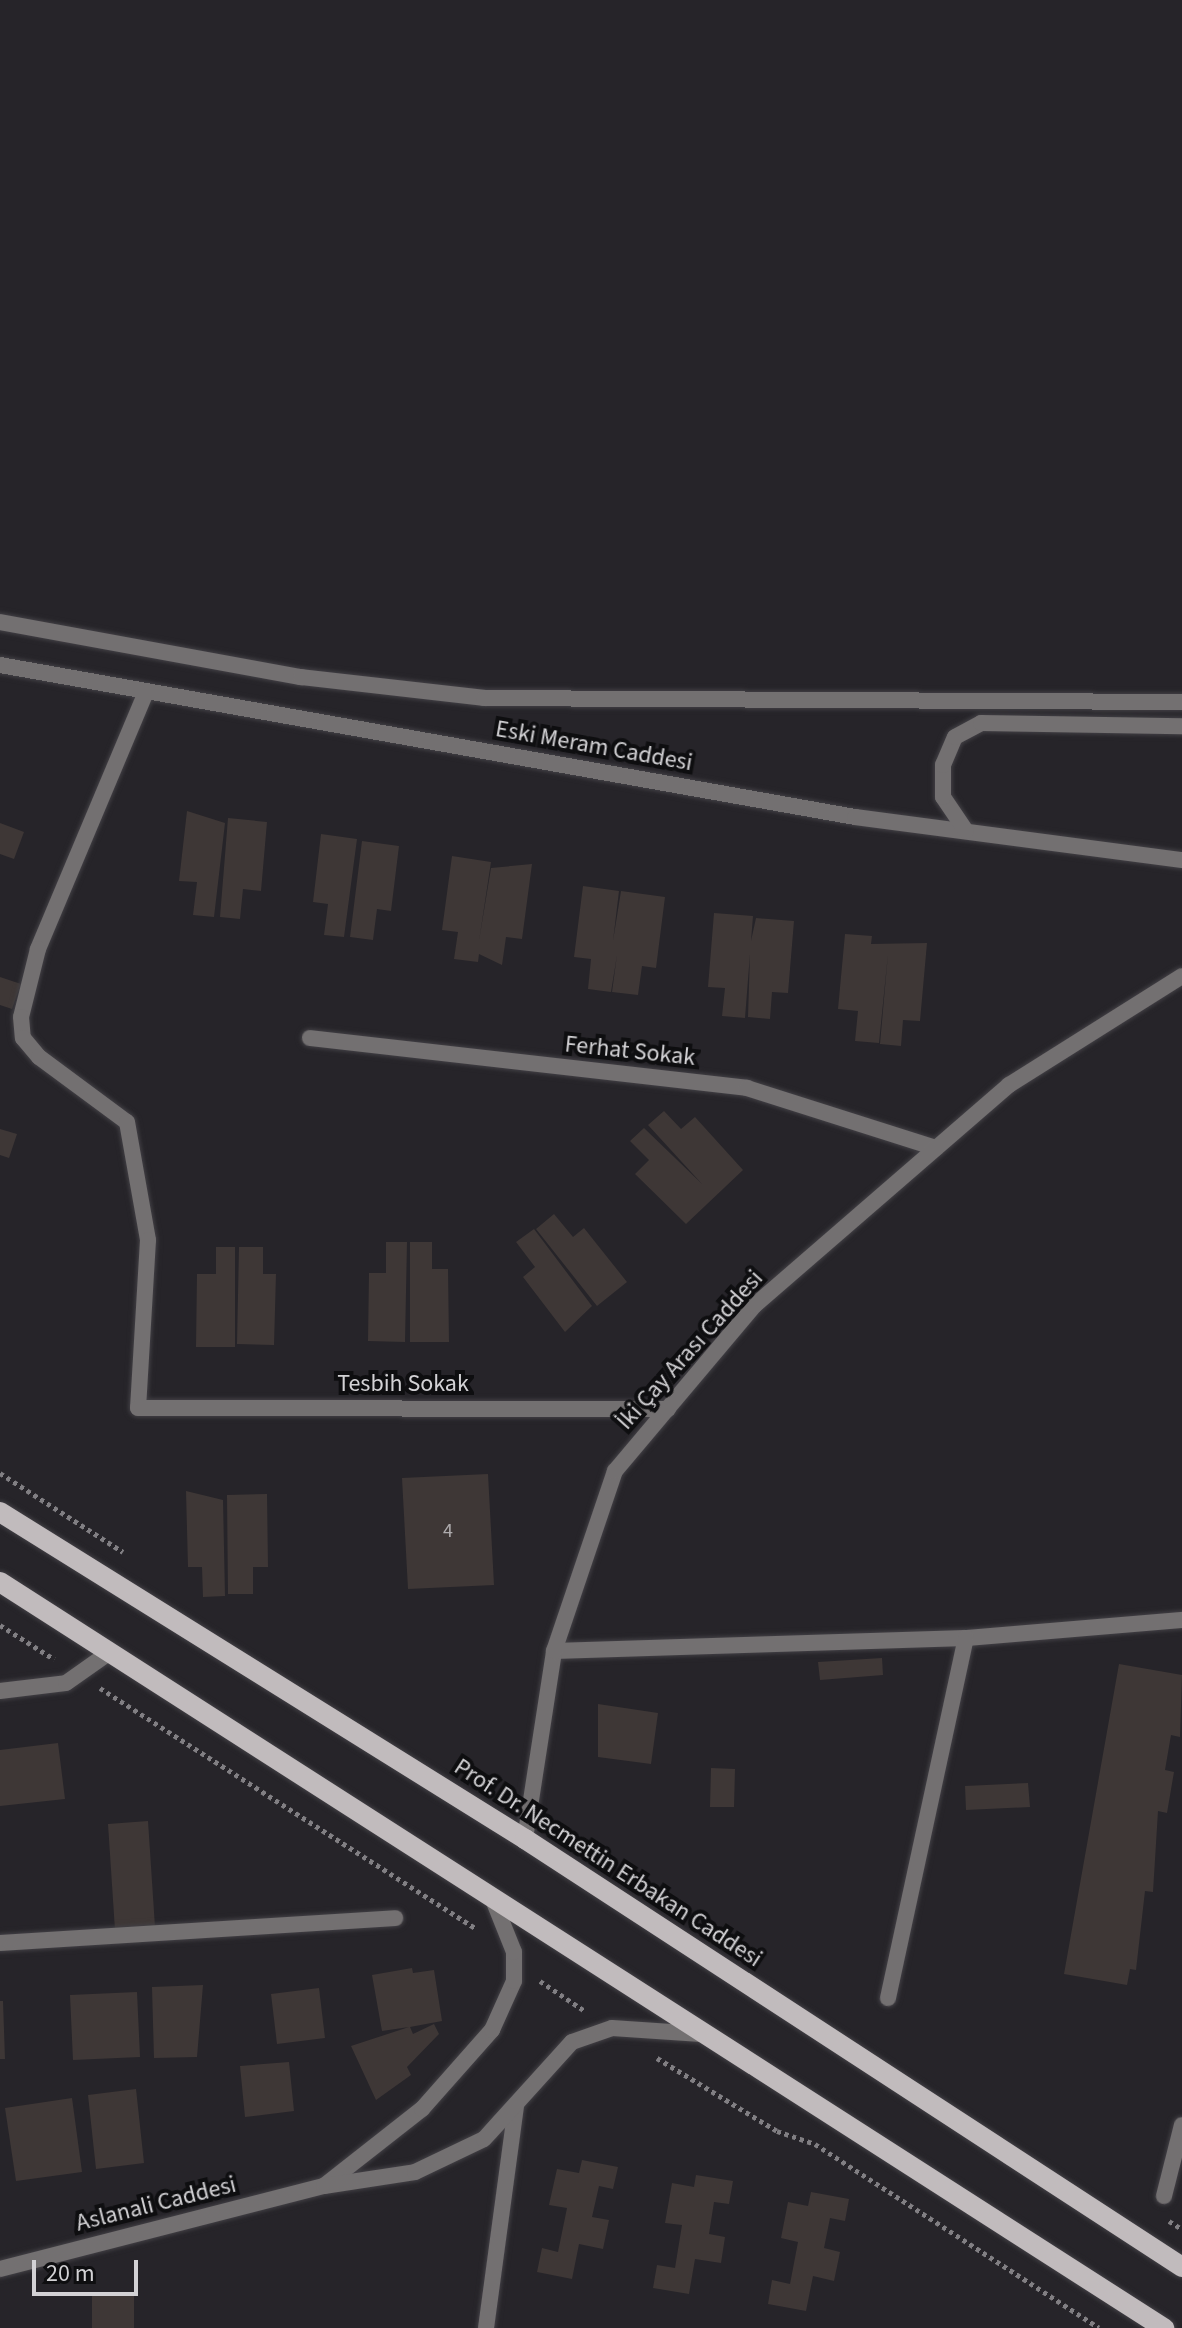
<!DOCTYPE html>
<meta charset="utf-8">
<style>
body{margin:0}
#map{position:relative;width:1182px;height:2328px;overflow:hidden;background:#262429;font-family:"Source Sans 3",sans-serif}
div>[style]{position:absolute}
.building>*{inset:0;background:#3e3736}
.path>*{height:5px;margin-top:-2.5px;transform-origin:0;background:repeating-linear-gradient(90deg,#817f83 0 4px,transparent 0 8px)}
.roads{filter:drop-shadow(0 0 2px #424045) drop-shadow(0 0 2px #424045)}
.minor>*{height:16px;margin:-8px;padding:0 8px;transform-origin:8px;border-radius:8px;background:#737071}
.tertiary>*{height:16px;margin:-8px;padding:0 8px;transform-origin:8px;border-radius:8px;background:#737071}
.primary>*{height:20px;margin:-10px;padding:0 10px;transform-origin:10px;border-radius:10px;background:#c1bbbd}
span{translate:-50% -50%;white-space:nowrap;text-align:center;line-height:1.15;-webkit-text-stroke:8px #0e0e10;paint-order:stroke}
.number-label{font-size:20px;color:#aeabad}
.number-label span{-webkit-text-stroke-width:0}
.street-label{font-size:24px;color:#d3d2d5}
.scale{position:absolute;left:32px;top:2260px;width:106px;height:36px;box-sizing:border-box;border:4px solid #d3d2d5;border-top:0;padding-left:10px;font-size:24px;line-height:28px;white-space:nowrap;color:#d3d2d5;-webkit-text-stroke:6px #0e0e10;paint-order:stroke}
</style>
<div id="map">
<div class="building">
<div style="clip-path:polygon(187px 811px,225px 823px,214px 917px,193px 915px,197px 882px,179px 881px)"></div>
<div style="clip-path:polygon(228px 818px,267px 822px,261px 891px,243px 889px,240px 919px,220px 917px)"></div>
<div style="clip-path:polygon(0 823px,24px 832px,14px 859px,0 854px)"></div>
<div style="clip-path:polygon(321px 834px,357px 839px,344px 937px,324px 935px,328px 904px,313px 902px)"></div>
<div style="clip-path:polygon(362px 841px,399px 846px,391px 911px,377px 909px,373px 940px,350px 937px)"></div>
<div style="clip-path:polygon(452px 856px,491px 862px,479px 941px,491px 868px,532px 864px,522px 939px,506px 937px,502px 965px,479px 954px,478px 962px,454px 959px,458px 932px,442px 930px)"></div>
<div style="clip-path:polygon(583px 886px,619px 891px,613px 941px,621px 891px,665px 897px,656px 968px,642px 966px,638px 995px,612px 992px,617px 955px,611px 992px,588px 989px,591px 959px,574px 957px)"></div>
<div style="clip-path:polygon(714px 913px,753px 916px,751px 941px,756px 918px,794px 921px,788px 993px,772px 992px,770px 1019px,748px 1017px,750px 954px,745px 1018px,722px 1016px,725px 988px,708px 987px)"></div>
<div style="clip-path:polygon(845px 934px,872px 936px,871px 944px,927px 943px,920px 1021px,903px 1020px,901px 1046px,880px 1044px,888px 954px,879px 1043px,855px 1041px,858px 1011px,838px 1009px)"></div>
<div style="clip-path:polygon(0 977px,21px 984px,12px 1009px,0 1005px)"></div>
<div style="clip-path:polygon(664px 1111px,681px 1129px,695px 1117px,743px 1170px,686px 1224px,635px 1174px,649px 1160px,630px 1141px,644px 1128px,702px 1184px,648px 1125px)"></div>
<div style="clip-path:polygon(0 1129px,17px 1134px,9px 1158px,0 1155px)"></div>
<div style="clip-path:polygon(554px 1214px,573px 1237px,584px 1228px,627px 1282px,597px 1306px,536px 1229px)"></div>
<div style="clip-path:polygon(534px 1229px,592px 1306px,565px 1332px,523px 1277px,535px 1267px,516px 1242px)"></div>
<div style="clip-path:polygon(386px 1242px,407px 1242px,405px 1342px,368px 1341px,369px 1273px,386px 1273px)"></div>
<div style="clip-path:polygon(410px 1242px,432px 1242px,432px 1269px,448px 1269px,449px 1342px,410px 1342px)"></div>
<div style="clip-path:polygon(216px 1247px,235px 1247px,235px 1347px,196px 1347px,197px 1274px,216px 1274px)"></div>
<div style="clip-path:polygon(239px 1247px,263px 1247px,263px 1274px,276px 1274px,274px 1345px,237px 1344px)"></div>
<div style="clip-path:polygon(488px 1474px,494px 1585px,408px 1589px,402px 1478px)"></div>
<div style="clip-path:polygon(186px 1491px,223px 1500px,225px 1596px,203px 1597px,202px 1567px,188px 1567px)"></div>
<div style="clip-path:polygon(267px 1494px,268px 1567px,253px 1567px,253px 1594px,228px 1594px,227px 1495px)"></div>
<div style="clip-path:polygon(882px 1658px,883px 1675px,820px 1680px,818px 1662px)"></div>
<div style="clip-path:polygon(1119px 1664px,1182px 1675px,1180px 1737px,1171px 1735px,1165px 1770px,1174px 1772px,1167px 1813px,1158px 1811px,1153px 1892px,1145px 1891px,1136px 1970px,1130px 1969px,1127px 1985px,1064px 1974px)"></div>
<div style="clip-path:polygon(598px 1704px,658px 1713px,651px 1764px,598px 1757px)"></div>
<div style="clip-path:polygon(58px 1743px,65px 1799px,0 1806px,0 1750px)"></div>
<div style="clip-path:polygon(711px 1768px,735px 1769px,734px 1807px,710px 1807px)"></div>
<div style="clip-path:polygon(1028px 1783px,1030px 1807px,966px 1810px,965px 1786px)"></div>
<div style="clip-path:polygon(148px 1821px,155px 1927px,115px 1930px,108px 1824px)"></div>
<div style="clip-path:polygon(412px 1968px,413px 1973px,434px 1970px,442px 2021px,410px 2027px,413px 2034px,434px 2024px,439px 2034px,407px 2067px,411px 2075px,376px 2100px,351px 2046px,409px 2027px,382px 2031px,372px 1975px)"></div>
<div style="clip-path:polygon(203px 1985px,197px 2057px,154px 2058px,152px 1987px)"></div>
<div style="clip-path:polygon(319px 1988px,325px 2038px,277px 2044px,271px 1994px)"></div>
<div style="clip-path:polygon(137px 1992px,140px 2057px,73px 2060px,70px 1995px)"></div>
<div style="clip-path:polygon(0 2001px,3px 2001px,5px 2059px,0 2059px)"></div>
<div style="clip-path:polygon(289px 2062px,294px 2111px,245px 2117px,240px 2066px)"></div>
<div style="clip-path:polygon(136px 2089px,144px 2163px,96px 2169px,88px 2095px)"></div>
<div style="clip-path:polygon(72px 2098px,82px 2172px,16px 2181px,5px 2108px)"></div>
<div style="clip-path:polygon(582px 2160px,618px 2167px,613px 2189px,599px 2186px,592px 2217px,609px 2220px,603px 2249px,579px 2244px,572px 2279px,537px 2272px,542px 2248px,558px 2252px,567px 2208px,549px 2205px,557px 2169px,579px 2173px)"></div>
<div style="clip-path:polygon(696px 2175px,733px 2181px,729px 2204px,714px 2202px,709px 2234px,725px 2237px,721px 2263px,695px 2259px,689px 2294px,653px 2288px,657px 2265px,675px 2268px,682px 2225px,665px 2223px,672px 2183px,694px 2187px)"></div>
<div style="clip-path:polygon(811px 2192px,849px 2199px,845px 2221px,830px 2218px,824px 2248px,840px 2252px,834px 2281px,813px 2276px,806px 2311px,768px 2304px,772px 2280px,790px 2284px,798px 2242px,781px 2238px,788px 2202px,808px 2206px)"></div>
<div style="clip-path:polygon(92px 2294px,134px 2294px,134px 2328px,92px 2328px)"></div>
</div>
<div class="path">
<div style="left:0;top:1473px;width:146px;rotate:32.7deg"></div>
<div style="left:0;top:1625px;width:64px;rotate:32.2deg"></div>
<div style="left:100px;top:1688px;width:446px;rotate:32.6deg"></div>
<div style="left:540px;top:1981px;width:54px;rotate:33.7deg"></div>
<div style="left:657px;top:2058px;width:140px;rotate:31.3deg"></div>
<div style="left:777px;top:2131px;width:40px;rotate:18.9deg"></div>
<div style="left:815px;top:2144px;width:338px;rotate:32.9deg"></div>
<div style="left:1169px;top:2221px;width:15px;rotate:32deg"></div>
</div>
<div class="roads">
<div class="minor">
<div style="left:146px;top:692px;width:279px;rotate:112.8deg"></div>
<div style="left:38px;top:949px;width:70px;rotate:104deg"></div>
<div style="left:21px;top:1017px;width:21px;rotate:85deg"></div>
<div style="left:23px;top:1038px;width:25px;rotate:50deg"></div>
<div style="left:39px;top:1057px;width:109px;rotate:36.5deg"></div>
<div style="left:127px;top:1122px;width:120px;rotate:79.9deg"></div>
<div style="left:148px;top:1240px;width:168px;rotate:93.4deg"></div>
<div style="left:138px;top:1408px;width:530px;rotate:0.11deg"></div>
<div style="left:310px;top:1038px;width:440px;rotate:6.5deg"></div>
<div style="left:747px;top:1088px;width:198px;rotate:17.6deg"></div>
<div style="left:554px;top:1651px;width:412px;rotate:-1.8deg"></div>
<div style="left:966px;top:1638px;width:217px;rotate:-4.8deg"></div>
<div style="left:0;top:1691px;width:66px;rotate:-6.9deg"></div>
<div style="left:66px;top:1683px;width:54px;rotate:-35.2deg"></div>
<div style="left:0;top:1943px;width:396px;rotate:-3.6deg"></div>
<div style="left:888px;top:1998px;width:368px;rotate:-77.8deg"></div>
<div style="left:1164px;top:2196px;width:73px;rotate:-75.8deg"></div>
<div style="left:486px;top:2328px;width:224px;rotate:-82.3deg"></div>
</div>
<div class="tertiary">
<div style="left:0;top:622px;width:306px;rotate:10.4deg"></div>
<div style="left:301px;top:677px;width:184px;rotate:6.5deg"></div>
<div style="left:484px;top:698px;width:698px;rotate:0.33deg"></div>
<div style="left:0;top:665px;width:868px;rotate:10.08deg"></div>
<div style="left:855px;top:817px;width:330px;rotate:7.5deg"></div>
<div style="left:966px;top:831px;width:41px;rotate:-124.1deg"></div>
<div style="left:943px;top:797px;width:32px;rotate:-90deg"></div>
<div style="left:943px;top:765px;width:30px;rotate:-67deg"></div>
<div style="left:955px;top:737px;width:30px;rotate:-28deg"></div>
<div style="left:981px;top:723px;width:201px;rotate:0.9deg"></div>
<div style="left:525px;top:1839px;width:190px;rotate:-81.2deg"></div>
<div style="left:554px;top:1651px;width:190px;rotate:-71.3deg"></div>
<div style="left:615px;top:1471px;width:217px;rotate:-49.9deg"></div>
<div style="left:755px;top:1305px;width:336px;rotate:-40.9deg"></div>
<div style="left:1009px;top:1085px;width:204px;rotate:-32.2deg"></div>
<div style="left:325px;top:2185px;width:123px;rotate:-38.1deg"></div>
<div style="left:422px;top:2109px;width:106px;rotate:-48.5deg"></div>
<div style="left:492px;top:2030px;width:54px;rotate:-65.8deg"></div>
<div style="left:514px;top:1981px;width:29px;rotate:-90deg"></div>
<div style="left:514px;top:1952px;width:59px;rotate:-111.8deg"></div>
<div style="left:0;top:2269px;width:334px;rotate:-14.4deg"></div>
<div style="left:324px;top:2186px;width:92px;rotate:-8.7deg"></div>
<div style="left:415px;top:2172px;width:76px;rotate:-25.6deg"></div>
<div style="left:484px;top:2139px;width:131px;rotate:-47.8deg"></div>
<div style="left:572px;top:2042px;width:42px;rotate:-19.3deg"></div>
<div style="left:612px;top:2028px;width:89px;rotate:3.9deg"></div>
</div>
<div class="primary">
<div style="left:0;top:1512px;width:619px;rotate:31.92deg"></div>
<div style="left:525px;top:1839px;width:784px;rotate:33.08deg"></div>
<div style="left:0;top:1582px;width:1383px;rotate:32.66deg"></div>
</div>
</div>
<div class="number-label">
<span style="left:448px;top:1531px">4</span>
</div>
<div class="street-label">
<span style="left:594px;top:746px;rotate:10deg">Eski Meram Caddesi</span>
<span style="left:630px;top:1051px;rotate:6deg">Ferhat Sokak</span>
<span style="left:690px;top:1350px;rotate:-48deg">İki Çay Arası Caddesi</span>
<span style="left:403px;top:1384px">Tesbih Sokak</span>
<span style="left:608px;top:1863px;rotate:33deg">Prof. Dr. Necmettin Erbakan Caddesi</span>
<span style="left:156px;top:2204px;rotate:-14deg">Aslanali Caddesi</span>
</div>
<div class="scale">20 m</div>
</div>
